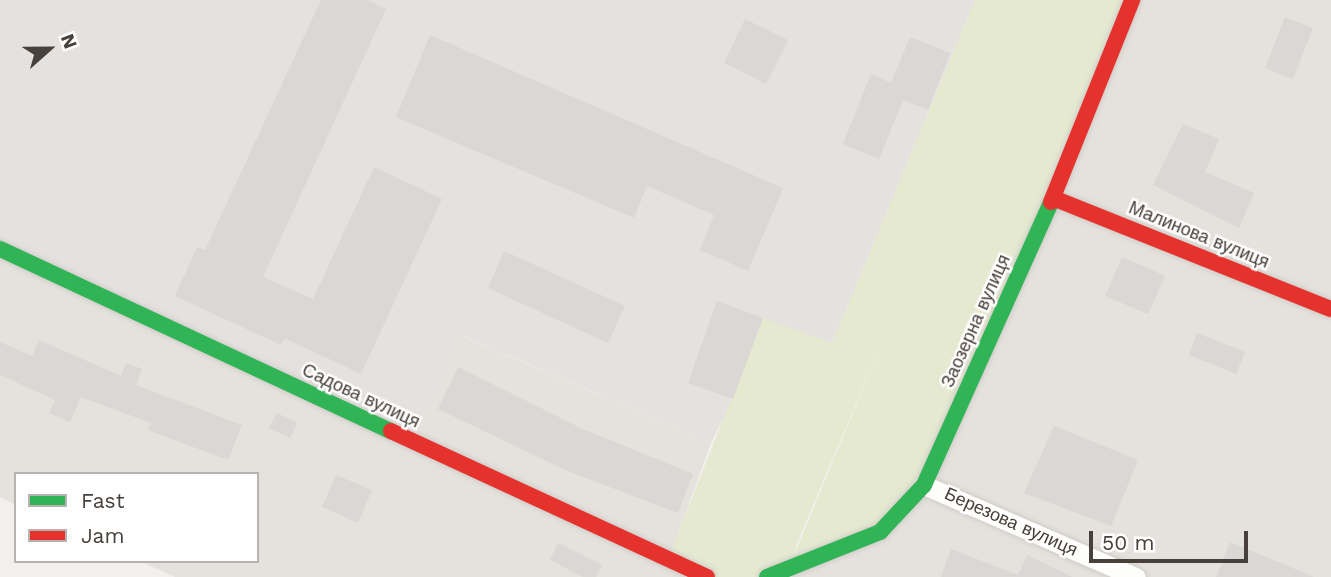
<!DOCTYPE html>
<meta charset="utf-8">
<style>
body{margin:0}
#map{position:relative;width:1331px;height:577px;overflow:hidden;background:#f2f0ed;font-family:"Work Sans",sans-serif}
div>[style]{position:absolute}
.residential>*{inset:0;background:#e5e1dc}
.industrial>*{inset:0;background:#e5e1df}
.green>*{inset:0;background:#e4e9d0}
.building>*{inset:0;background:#dad7d4}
.roads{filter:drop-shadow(0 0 2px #cfccc9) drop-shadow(0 0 2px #cfccc9)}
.street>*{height:19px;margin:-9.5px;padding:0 9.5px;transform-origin:9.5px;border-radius:9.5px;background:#fdfdfc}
.fast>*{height:16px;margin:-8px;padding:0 8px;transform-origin:8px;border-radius:8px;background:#30b455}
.jam>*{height:16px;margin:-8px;padding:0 8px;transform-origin:8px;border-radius:8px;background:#e5322d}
span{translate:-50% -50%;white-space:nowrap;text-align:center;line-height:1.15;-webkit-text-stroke:5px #fff;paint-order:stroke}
.street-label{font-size:18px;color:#48403a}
.legend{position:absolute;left:14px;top:472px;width:245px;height:91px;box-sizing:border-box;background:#fff;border:2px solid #b6b3b0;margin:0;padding:9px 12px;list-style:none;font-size:21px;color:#48403a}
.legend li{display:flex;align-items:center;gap:14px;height:35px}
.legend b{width:35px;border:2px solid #b6b3b0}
.north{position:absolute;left:14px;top:14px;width:70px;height:70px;-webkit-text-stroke:5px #fff;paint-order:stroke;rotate:69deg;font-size:19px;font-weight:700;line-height:28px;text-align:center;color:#48403a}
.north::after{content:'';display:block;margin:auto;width:24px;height:32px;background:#48403a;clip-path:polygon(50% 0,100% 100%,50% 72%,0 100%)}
.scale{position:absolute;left:1089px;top:531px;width:159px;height:32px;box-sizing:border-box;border:4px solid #48403a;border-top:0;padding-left:9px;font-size:21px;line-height:24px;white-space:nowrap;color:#48403a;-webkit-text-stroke:5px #fff;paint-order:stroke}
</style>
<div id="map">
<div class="residential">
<div style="clip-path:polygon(1126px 0,1331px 0,1331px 577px,767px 577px,788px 571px)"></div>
<div style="clip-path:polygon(0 249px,414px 441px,460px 335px,711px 443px,669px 559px,707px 577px,175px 577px,140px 561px,257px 561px,257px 474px,16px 474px,16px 505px,0 497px)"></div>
</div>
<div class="industrial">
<div style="clip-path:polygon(0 0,975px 0,832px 343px,733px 399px,711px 443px,461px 335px,414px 441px,0 249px)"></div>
</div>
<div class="green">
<div style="clip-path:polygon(evenodd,975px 0,1132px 0,924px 485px,880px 532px,767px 577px,707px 577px,668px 559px,763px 318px,832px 343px,975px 0,891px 321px,795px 553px,794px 553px,800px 536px,891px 321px)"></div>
</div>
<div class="building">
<div style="clip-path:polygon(321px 0,368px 0,386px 9px,263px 277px,313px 299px,374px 167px,442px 199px,361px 374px,284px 338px,281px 345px,175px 296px,197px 247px,205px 250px)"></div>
<div style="clip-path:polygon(1285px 17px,1313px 28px,1293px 79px,1265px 68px)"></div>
<div style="clip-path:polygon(745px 19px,788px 40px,766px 84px,724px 63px)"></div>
<div style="clip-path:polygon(430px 35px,783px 188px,748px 271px,700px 250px,714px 215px,647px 186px,634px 218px,396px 117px)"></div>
<div style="clip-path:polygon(910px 37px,950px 53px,928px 110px,903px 100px,879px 159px,843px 144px,871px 74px,891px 83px)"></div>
<div style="clip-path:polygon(1183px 124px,1219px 139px,1205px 172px,1254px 193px,1239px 228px,1153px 185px)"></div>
<div style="clip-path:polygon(504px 251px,625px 306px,608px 343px,488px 288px)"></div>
<div style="clip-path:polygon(1122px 257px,1165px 276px,1148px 314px,1105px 296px)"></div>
<div style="clip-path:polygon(717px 301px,763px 318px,733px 399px,688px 383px)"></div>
<div style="clip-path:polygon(1197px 333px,1245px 352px,1236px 374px,1189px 355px)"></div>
<div style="clip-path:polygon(39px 340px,121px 376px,126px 363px,142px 369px,136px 385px,242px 425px,228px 460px,148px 430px,151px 423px,81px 397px,70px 422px,49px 413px,55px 400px,0 375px,0 342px,32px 356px)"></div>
<div style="clip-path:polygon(458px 367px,585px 430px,693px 474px,678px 513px,565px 470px,438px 409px)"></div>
<div style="clip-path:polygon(277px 413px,297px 423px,290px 438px,269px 428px)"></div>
<div style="clip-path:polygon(1054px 426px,1138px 460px,1111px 526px,1024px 493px)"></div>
<div style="clip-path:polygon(336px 475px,372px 490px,358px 523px,322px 507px)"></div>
<div style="clip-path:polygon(1230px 542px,1314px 577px,1216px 577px)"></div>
<div style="clip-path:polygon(558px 543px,602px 565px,596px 577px,583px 577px,550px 560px)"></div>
<div style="clip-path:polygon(951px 549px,1018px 575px,1027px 555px,1072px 577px,941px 577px)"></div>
</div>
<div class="roads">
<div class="street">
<div style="left:924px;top:485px;width:231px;rotate:23.5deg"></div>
</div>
<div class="fast">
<div style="left:0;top:249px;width:431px;rotate:25deg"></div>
<div style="left:767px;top:577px;width:122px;rotate:-21.7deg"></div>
<div style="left:880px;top:532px;width:64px;rotate:-46.9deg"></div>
<div style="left:924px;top:485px;width:310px;rotate:-65.8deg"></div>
</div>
<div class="jam">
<div style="left:1053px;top:198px;width:299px;rotate:21.8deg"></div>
<div style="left:1051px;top:202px;width:218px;rotate:-68.1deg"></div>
<div style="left:391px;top:431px;width:348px;rotate:24.8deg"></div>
</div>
</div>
<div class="street-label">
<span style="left:1199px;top:235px;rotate:22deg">Малинова вулиця</span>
<span style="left:976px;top:321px;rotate:-66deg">Заозерна вулиця</span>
<span style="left:361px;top:396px;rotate:25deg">Садова вулиця</span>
<span style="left:1011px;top:522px;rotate:24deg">Березова вулиця</span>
</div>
<ul class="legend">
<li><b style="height:9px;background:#30b455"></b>Fast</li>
<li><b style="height:9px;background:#e5322d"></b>Jam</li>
</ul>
<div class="north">N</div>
<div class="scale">50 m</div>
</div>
